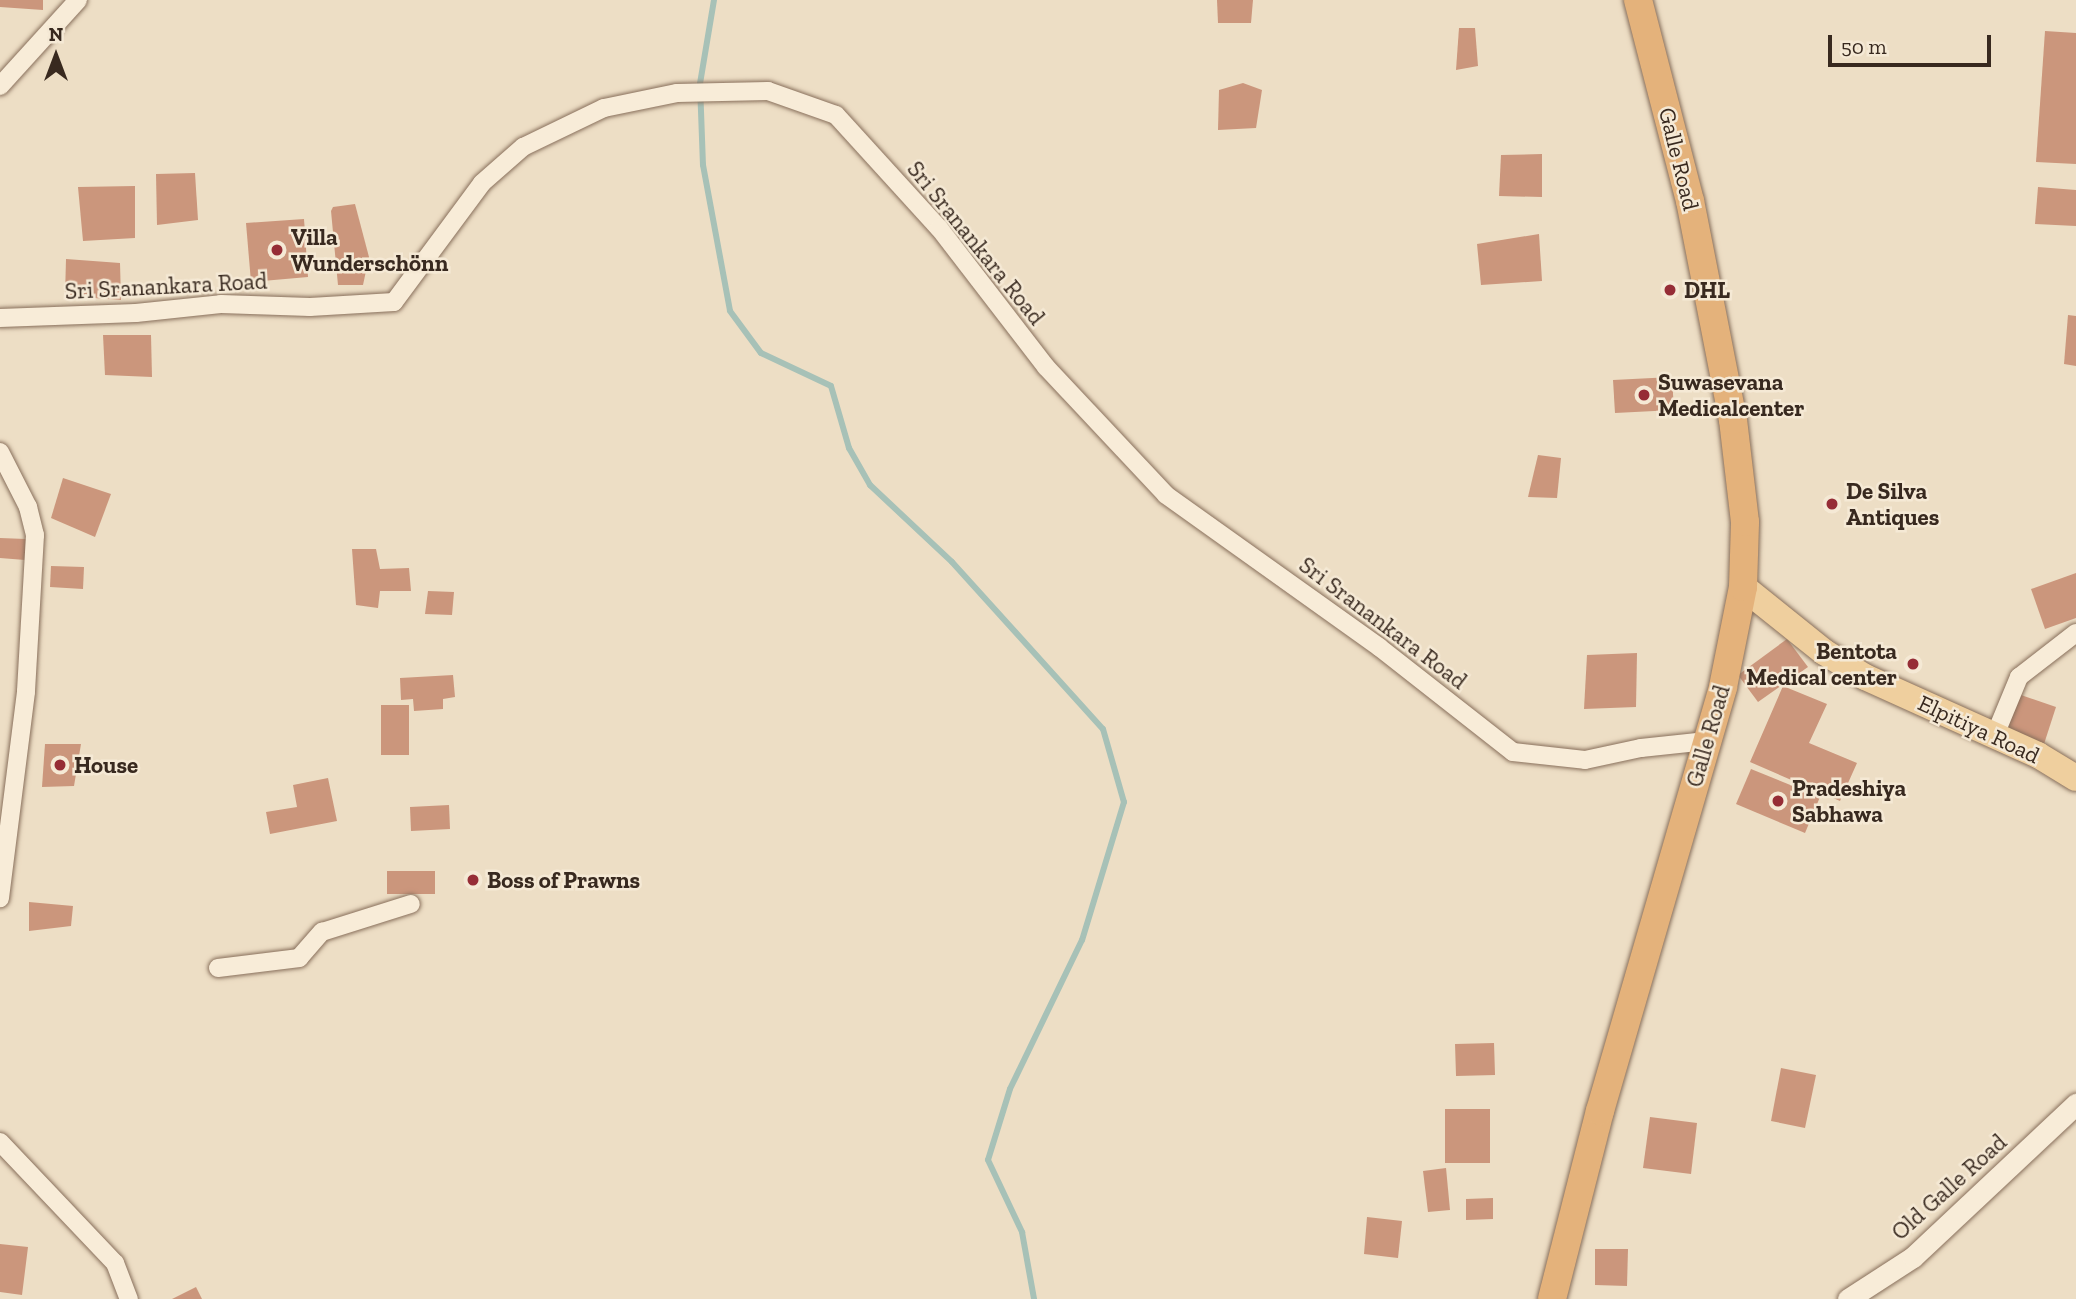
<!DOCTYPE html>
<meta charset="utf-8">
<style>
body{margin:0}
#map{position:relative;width:2076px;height:1299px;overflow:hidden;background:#eddec5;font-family:"Zilla Slab",serif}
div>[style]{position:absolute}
.stream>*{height:6px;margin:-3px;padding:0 3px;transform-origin:3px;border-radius:3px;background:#a7c1b7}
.building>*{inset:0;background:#cb967c}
.roads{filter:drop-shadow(0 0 2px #886f5b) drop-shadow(0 0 2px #886f5b)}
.minor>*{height:18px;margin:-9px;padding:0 9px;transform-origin:9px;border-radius:9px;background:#f8ecd8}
.tertiary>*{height:21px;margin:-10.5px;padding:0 10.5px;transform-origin:10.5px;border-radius:10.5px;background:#f8ecd8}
.primary>*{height:26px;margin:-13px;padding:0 13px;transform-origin:13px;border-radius:13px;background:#efcf9e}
.trunk>*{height:28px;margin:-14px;padding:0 14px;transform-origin:14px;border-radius:14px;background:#e4b27b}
.dots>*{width:19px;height:19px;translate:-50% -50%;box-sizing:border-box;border:4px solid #f5e9d5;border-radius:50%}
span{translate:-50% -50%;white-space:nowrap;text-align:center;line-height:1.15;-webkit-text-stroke:5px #f5e9d5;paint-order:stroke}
.street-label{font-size:23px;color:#38291f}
.poi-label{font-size:23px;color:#38291f;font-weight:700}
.left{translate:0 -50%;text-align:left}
.right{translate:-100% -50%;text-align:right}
.north{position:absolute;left:21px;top:21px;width:70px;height:70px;-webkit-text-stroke:5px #f5e9d5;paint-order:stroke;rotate:0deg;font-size:19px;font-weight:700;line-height:28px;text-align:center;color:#38291f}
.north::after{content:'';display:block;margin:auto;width:24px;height:32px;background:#38291f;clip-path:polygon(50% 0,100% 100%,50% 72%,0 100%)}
.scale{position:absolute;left:1828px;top:35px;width:163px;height:32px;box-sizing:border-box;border:4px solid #38291f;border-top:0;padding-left:9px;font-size:21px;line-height:24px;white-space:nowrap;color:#38291f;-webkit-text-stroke:5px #f5e9d5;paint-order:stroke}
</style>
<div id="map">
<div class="stream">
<div style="left:714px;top:0;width:85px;rotate:99.5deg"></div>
<div style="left:700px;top:84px;width:81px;rotate:87.9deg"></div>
<div style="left:703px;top:165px;width:148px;rotate:79.5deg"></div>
<div style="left:730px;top:311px;width:52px;rotate:53.6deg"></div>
<div style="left:761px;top:353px;width:77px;rotate:25.2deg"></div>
<div style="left:831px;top:386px;width:65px;rotate:73.8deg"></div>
<div style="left:849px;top:448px;width:43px;rotate:60.4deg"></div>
<div style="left:870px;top:485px;width:112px;rotate:43.2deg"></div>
<div style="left:952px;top:562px;width:225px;rotate:47.9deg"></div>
<div style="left:1103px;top:729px;width:76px;rotate:74deg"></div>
<div style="left:1124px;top:802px;width:144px;rotate:106.9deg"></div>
<div style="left:1082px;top:940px;width:165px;rotate:115.8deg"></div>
<div style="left:1010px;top:1089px;width:74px;rotate:107.2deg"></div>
<div style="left:988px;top:1160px;width:80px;rotate:64.7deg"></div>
<div style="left:1022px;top:1232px;width:68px;rotate:79.8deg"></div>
</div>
<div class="building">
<div style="clip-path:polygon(0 0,43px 0,43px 10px,0 7px)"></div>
<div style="clip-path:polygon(1217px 0,1253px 0,1251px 23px,1218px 23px)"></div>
<div style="clip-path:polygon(1459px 28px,1475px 28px,1478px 66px,1456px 70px)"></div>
<div style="clip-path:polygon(2045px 31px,2076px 33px,2076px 164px,2036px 162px)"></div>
<div style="clip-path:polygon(1243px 83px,1262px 90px,1256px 128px,1218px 130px,1219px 90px)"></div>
<div style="clip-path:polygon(1542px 154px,1542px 197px,1499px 196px,1501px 155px)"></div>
<div style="clip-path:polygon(195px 173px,198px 220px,157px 225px,156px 174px)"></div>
<div style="clip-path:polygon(135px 186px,135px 238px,83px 241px,78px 187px)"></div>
<div style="clip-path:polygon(2038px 187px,2076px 190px,2076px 226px,2035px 224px)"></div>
<div style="clip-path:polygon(355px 204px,369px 257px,363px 285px,338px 285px,331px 211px,333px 207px)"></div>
<div style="clip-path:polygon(304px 219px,308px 277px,251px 282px,246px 223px)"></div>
<div style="clip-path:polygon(1539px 234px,1542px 281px,1481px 285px,1477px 244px)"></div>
<div style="clip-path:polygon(66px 259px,120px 263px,121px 300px,65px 296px)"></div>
<div style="clip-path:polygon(2068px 315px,2076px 316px,2076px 366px,2064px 364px)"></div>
<div style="clip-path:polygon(103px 335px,151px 335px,152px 377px,105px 375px)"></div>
<div style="clip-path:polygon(1672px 377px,1674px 410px,1615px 413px,1613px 380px)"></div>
<div style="clip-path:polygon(1538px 455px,1561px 458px,1557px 498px,1528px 497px)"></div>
<div style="clip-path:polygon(63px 478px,111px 494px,95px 537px,51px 518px)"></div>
<div style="clip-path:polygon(0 538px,26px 539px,25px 560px,0 558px)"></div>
<div style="clip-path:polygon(352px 549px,376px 549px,380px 569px,409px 568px,411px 591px,380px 591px,378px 608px,356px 605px)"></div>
<div style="clip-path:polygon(51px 566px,84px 567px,83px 589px,50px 587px)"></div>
<div style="clip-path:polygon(2076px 573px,2076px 618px,2045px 629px,2031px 589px)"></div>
<div style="clip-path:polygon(428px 591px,454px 592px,452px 615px,425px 614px)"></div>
<div style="clip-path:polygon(1787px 639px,1808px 667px,1758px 702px,1738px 675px)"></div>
<div style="clip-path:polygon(1637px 653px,1636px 707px,1584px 709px,1587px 655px)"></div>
<div style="clip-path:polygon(453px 675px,455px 697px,443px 699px,443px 709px,414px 711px,413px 699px,401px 700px,400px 678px)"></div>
<div style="clip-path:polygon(1783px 686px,1827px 704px,1809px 743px,1857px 763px,1840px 801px,1750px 762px)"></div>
<div style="clip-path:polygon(2018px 694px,2056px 707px,2044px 744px,2005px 731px)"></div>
<div style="clip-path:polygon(381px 705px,409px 705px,409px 755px,381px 755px)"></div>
<div style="clip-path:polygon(45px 744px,81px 744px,74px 786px,42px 787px)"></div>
<div style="clip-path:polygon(1751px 769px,1820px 797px,1805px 833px,1736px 804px)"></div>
<div style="clip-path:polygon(328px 778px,337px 821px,270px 834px,266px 812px,297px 807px,293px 785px)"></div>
<div style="clip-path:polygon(449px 805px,450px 829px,411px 831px,410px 807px)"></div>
<div style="clip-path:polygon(387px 871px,435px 871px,435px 894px,387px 894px)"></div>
<div style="clip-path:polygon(29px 902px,73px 906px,71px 926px,29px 931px)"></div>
<div style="clip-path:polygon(1494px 1043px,1495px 1075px,1456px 1076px,1455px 1044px)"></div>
<div style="clip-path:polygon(1781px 1068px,1816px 1075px,1805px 1128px,1771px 1121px)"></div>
<div style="clip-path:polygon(1445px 1109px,1490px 1109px,1490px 1163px,1445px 1163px)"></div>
<div style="clip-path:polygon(1650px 1117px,1697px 1123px,1691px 1174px,1643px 1168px)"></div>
<div style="clip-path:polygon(1446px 1168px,1450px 1210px,1428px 1212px,1423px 1171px)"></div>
<div style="clip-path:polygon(1493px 1198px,1493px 1219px,1466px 1220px,1466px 1199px)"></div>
<div style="clip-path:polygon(1367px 1217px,1402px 1221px,1398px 1258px,1364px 1254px)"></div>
<div style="clip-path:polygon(0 1244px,28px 1247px,22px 1295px,0 1292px)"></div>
<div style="clip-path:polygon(1595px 1249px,1628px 1249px,1627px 1286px,1595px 1285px)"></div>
<div style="clip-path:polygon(196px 1287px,202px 1299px,172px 1299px)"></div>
</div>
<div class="roads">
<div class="minor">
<div style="left:0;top:86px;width:116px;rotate:-47.8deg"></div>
<div style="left:0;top:318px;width:136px;rotate:-2.1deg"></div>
<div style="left:136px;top:313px;width:85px;rotate:-6deg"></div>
<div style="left:221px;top:304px;width:89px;rotate:1.9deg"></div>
<div style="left:310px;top:307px;width:84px;rotate:-3.4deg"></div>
<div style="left:394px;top:302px;width:148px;rotate:-53.5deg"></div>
<div style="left:482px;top:183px;width:55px;rotate:-41.3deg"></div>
<div style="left:523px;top:147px;width:90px;rotate:-25.7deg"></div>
<div style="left:604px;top:108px;width:75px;rotate:-11.6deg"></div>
<div style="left:677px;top:93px;width:91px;rotate:-1.3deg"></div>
<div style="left:768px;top:91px;width:72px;rotate:19.4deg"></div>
<div style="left:836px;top:115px;width:153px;rotate:47.7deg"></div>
<div style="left:939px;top:228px;width:175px;rotate:52.4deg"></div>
<div style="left:1046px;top:367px;width:175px;rotate:46.8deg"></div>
<div style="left:1166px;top:495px;width:262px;rotate:35.5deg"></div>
<div style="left:1379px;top:647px;width:170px;rotate:38.1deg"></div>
<div style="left:1513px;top:752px;width:72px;rotate:6.3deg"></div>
<div style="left:1585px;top:760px;width:57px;rotate:-12.1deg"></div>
<div style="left:1641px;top:748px;width:66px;rotate:-6.1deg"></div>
<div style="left:0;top:452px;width:62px;rotate:63deg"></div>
<div style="left:28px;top:507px;width:29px;rotate:76deg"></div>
<div style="left:35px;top:535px;width:157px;rotate:93.3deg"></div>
<div style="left:26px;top:692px;width:208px;rotate:97.2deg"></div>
<div style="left:1995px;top:735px;width:63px;rotate:-67.5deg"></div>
<div style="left:2019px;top:677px;width:72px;rotate:-37.7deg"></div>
<div style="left:218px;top:968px;width:82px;rotate:-7deg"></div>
<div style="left:299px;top:958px;width:35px;rotate:-49deg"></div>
<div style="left:322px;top:932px;width:93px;rotate:-17.5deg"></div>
<div style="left:0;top:1142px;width:167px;rotate:46.5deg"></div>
<div style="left:115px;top:1263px;width:39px;rotate:69deg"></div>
</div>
<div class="tertiary">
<div style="left:1848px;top:1299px;width:77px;rotate:-32.9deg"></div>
<div style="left:1913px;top:1257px;width:224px;rotate:-43.2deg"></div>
</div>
<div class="primary">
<div style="left:1743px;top:587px;width:104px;rotate:38.7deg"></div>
<div style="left:1824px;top:652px;width:48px;rotate:31.4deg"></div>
<div style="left:1865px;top:677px;width:190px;rotate:24.3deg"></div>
<div style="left:2038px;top:755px;width:44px;rotate:31.2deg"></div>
</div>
<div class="trunk">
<div style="left:1552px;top:1299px;width:194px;rotate:-75.7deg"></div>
<div style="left:1600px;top:1111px;width:441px;rotate:-73.8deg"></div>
<div style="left:1723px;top:687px;width:102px;rotate:-78.7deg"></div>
<div style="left:1743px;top:587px;width:65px;rotate:-88.2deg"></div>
<div style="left:1745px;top:522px;width:103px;rotate:-96.7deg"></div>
<div style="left:1733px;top:420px;width:223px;rotate:-101.1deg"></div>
<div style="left:1690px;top:201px;width:208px;rotate:-104.5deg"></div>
</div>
</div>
<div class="dots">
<div style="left:277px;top:250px;background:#962d36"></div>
<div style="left:1670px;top:290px;background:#962d36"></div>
<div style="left:1644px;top:395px;background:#962d36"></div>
<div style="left:1832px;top:504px;background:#962d36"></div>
<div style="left:1913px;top:664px;background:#962d36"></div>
<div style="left:60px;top:765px;background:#962d36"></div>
<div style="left:1778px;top:801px;background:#962d36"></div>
<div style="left:473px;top:880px;background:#962d36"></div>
</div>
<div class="street-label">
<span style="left:1679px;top:159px;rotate:76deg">Galle Road</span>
<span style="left:976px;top:243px;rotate:51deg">Sri Sranankara Road</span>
<span style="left:166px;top:286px;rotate:-3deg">Sri Sranankara Road</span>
<span style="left:1383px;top:623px;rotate:37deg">Sri Sranankara Road</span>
<span style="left:1979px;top:729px;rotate:25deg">Elpitiya Road</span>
<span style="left:1708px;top:736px;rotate:-74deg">Galle Road</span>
<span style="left:1949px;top:1187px;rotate:-42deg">Old Galle Road</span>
</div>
<div class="poi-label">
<span class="left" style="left:291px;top:250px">Villa<br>Wunderschönn</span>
<span class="left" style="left:1684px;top:290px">DHL</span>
<span class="left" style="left:1658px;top:395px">Suwasevana<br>Medicalcenter</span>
<span class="left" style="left:1846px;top:504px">De Silva<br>Antiques</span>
<span class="right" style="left:1897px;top:664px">Bentota<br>Medical center</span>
<span class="left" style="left:74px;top:765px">House</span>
<span class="left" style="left:1792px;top:801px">Pradeshiya<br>Sabhawa</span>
<span class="left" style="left:487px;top:880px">Boss of Prawns</span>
</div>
<div class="north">N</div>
<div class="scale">50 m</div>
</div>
